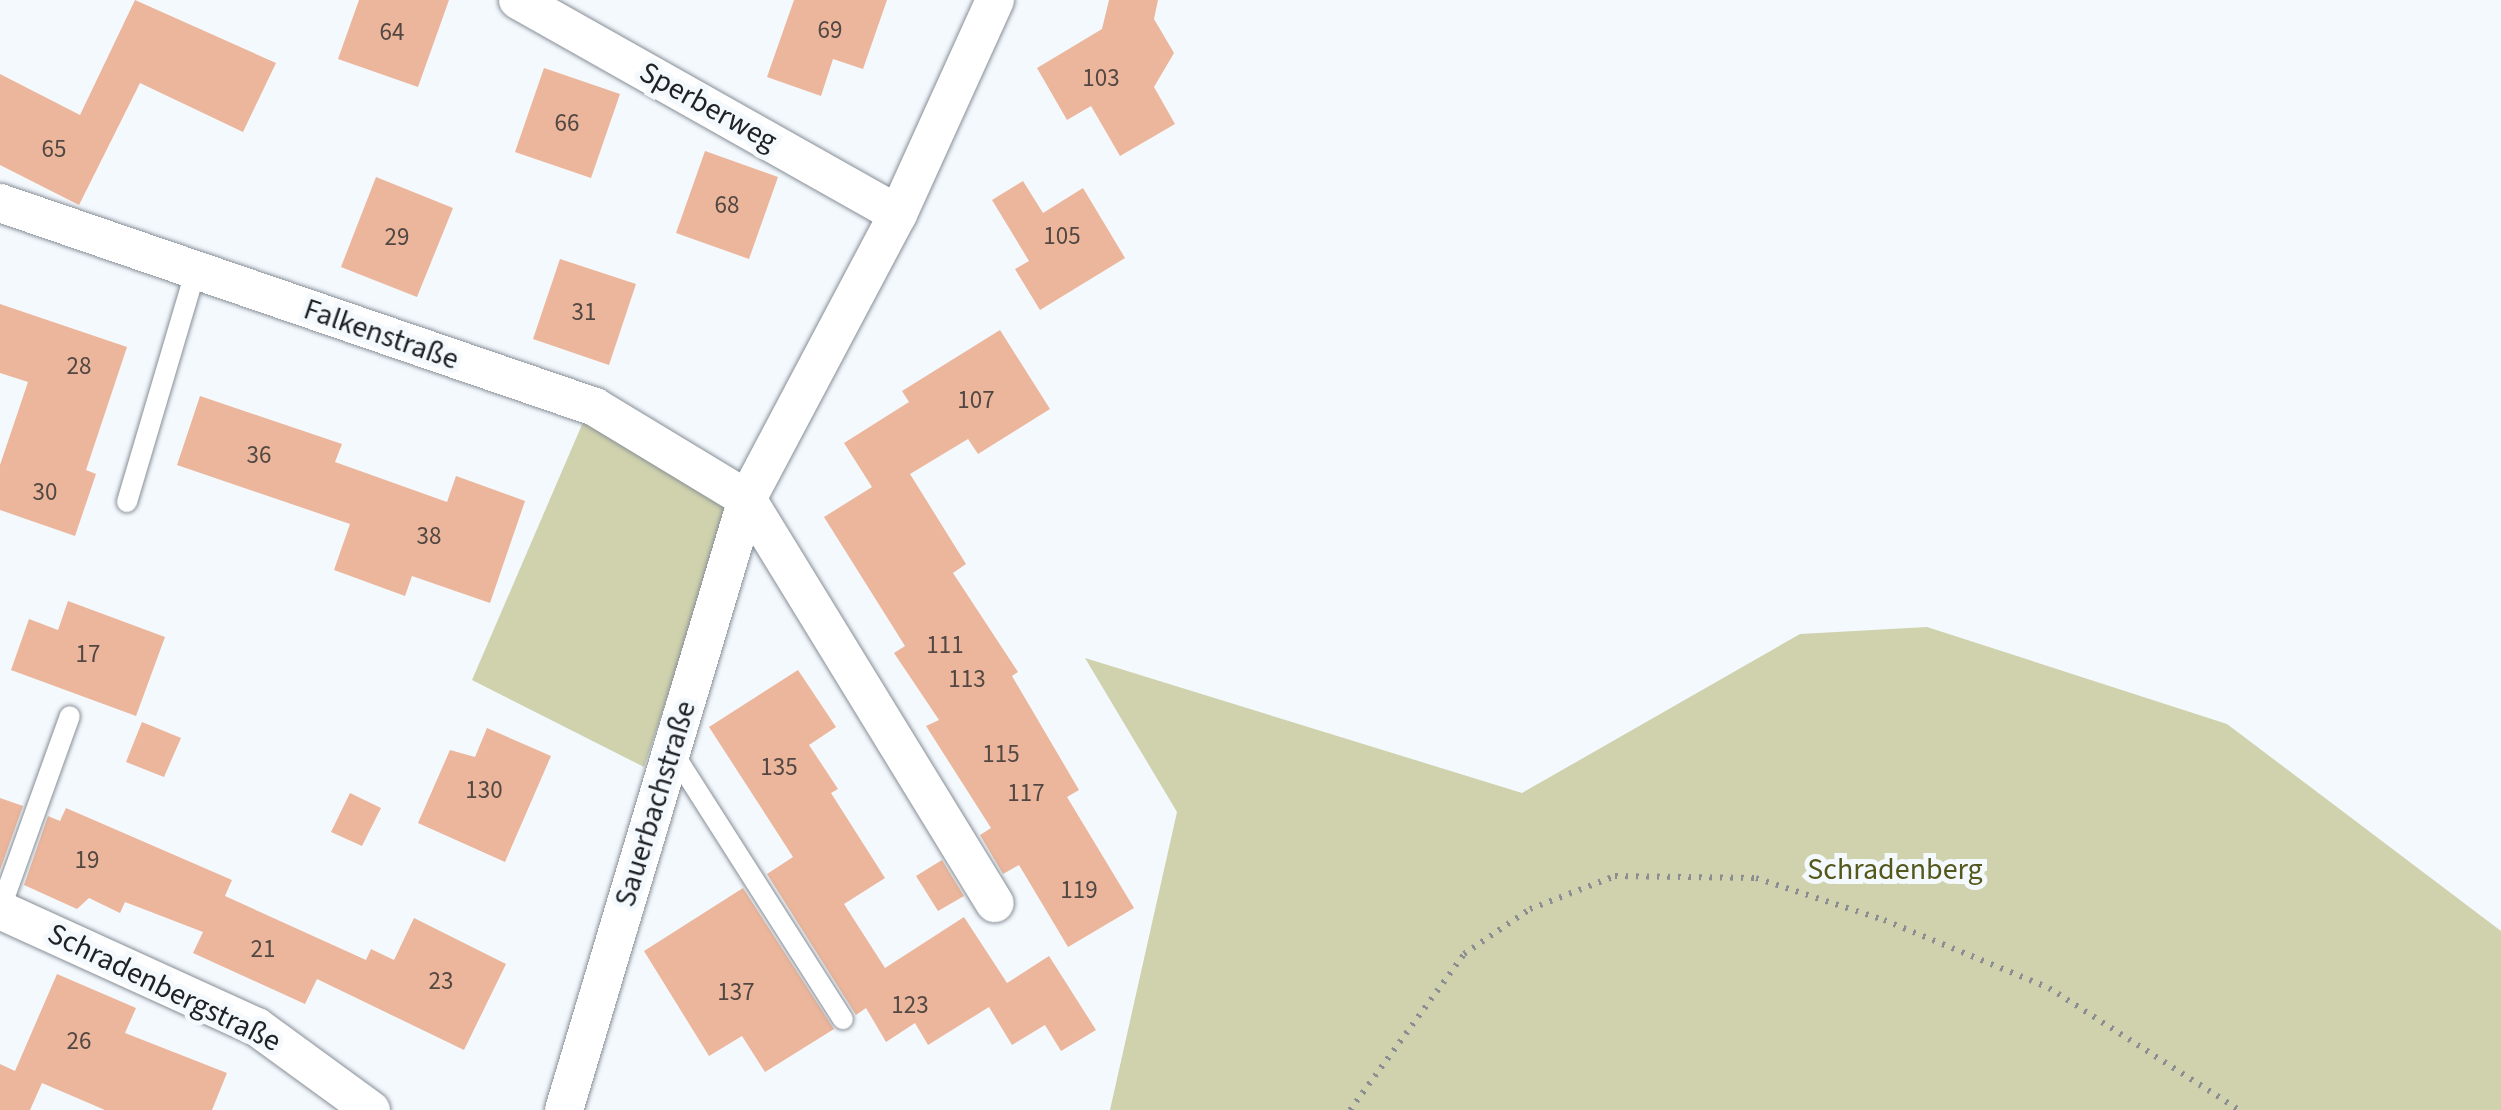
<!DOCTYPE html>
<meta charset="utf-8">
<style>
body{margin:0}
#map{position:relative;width:2501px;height:1110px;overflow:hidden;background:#f4f9fe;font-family:"Source Sans 3",sans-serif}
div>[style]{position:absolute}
.green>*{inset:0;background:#cfd2ad}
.building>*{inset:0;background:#ebb69b}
.path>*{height:6px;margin-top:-3px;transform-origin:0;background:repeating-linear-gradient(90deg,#8a8e92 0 2.5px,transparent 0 10.5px)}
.roads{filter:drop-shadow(0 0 2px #878e96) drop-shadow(0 0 2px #878e96)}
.service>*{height:20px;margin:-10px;padding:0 10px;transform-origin:10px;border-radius:10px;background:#fff}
.minor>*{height:38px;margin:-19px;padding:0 19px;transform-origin:19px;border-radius:19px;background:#fff}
span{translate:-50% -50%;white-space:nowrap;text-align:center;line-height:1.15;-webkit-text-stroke:10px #f4f9fe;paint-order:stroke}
.number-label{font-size:25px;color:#524742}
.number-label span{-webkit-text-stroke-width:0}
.street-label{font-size:30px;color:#1f2225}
.park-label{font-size:30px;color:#55581c}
</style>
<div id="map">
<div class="green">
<div style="clip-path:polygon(584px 420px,730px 508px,644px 767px,472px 680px)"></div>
<div style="clip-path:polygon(1927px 627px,2227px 724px,2501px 931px,2501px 1110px,1110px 1110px,1177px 812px,1085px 658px,1522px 793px,1800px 634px)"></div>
</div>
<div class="building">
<div style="clip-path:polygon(135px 0,276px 63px,243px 132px,140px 83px,79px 205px,0 165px,0 74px,80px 115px)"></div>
<div style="clip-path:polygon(359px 0,449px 0,418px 87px,338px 59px)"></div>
<div style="clip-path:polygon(794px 0,887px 0,863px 69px,833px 59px,821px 96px,767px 77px)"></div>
<div style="clip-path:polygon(1109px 0,1158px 0,1154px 19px,1174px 53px,1154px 87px,1175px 124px,1120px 156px,1091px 106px,1067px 120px,1037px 68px,1102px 29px)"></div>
<div style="clip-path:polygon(544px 68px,620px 94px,591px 178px,515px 152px)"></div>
<div style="clip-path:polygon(705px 151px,778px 177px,749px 259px,676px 233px)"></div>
<div style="clip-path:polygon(376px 177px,453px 208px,417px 297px,341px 267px)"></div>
<div style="clip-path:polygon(1023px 181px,1043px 213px,1083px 188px,1125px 258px,1040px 310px,1015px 269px,1029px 261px,992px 200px)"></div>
<div style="clip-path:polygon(560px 259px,636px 284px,609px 365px,533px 339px)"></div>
<div style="clip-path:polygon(0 304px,127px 347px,86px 470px,96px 474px,75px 536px,0 510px,0 465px,28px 382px,0 373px)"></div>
<div style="clip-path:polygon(1000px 330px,1050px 409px,978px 454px,968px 439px,910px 474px,966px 564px,953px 573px,1018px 672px,1012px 676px,1079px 790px,1067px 797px,1134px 908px,1068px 947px,1019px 865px,1003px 874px,980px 835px,991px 828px,926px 726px,939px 720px,894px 653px,905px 646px,824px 517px,872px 487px,844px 443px,909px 402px,902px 391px)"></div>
<div style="clip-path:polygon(200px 396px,342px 444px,335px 462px,447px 502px,456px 476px,525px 501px,490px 603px,412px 576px,405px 596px,334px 570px,350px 524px,177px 465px)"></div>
<div style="clip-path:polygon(68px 601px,165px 637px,136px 716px,11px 670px,29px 619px,58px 630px)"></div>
<div style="clip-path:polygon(798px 670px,836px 727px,809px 745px,838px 789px,831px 793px,885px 878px,844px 904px,885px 968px,964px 917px,1007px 983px,1049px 956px,1096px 1030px,1061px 1051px,1045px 1025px,1012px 1045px,989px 1007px,928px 1045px,915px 1023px,886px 1042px,866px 1008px,856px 1015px,767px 874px,793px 857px,709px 727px)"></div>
<div style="clip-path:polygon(142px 722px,181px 738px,164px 777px,126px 762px)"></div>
<div style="clip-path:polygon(487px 728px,551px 756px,505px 862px,418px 823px,450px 750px,475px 757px)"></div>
<div style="clip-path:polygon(350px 793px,381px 808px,362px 846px,331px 832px)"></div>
<div style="clip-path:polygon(0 798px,23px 806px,0 870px)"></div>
<div style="clip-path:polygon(66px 808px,232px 880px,225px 896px,366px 960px,371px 949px,394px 960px,414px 918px,506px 964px,464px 1050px,317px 979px,305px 1004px,193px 953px,203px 932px,125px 902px,120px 913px,89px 898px,77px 909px,24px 885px,48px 816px,60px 821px)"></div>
<div style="clip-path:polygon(942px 860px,964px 896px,938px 911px,916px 876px)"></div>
<div style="clip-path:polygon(743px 888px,834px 1029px,765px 1072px,742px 1036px,709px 1056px,644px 951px)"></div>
<div style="clip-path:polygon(57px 974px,136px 1008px,125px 1033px,227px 1073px,212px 1110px,105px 1110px,42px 1083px,30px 1110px,0 1110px,0 1064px,15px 1071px)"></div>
</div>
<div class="path">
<div style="left:1350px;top:1110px;width:193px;rotate:-53.8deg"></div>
<div style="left:1464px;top:954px;width:80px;rotate:-34.3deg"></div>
<div style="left:1530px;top:909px;width:91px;rotate:-21.2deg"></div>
<div style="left:1615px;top:876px;width:141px;rotate:0.8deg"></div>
<div style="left:1756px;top:878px;width:135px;rotate:18.2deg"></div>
<div style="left:1884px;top:920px;width:178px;rotate:22.4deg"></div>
<div style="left:2049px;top:988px;width:226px;rotate:32.7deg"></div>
</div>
<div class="roads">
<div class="service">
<div style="left:127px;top:502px;width:240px;rotate:-73.5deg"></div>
<div style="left:672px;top:751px;width:318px;rotate:57.5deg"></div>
<div style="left:0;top:910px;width:206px;rotate:-70.2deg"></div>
</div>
<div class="minor">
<div style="left:518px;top:0;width:436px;rotate:29.4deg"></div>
<div style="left:0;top:203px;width:629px;rotate:18.92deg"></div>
<div style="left:595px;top:407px;width:178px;rotate:31.2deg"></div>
<div style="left:747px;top:499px;width:474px;rotate:58.5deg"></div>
<div style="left:0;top:910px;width:282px;rotate:24.5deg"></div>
<div style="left:257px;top:1027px;width:141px;rotate:36.1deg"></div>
<div style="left:564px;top:1110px;width:638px;rotate:-73.33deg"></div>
<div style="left:747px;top:499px;width:323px;rotate:-62.1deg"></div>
<div style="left:898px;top:214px;width:235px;rotate:-65.6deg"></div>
</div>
</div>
<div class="number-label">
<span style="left:830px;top:30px">69</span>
<span style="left:392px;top:32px">64</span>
<span style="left:1101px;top:78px">103</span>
<span style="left:567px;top:123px">66</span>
<span style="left:54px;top:149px">65</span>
<span style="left:727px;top:205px">68</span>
<span style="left:1062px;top:236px">105</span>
<span style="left:397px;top:237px">29</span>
<span style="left:584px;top:312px">31</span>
<span style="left:79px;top:366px">28</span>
<span style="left:976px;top:400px">107</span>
<span style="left:259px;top:455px">36</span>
<span style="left:45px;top:492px">30</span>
<span style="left:429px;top:536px">38</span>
<span style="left:945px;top:645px">111</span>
<span style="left:88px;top:654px">17</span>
<span style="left:967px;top:679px">113</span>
<span style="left:1001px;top:754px">115</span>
<span style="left:779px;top:767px">135</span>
<span style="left:484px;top:790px">130</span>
<span style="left:1026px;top:793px">117</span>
<span style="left:87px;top:860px">19</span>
<span style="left:1079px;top:890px">119</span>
<span style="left:263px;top:949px">21</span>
<span style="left:441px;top:981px">23</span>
<span style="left:736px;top:992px">137</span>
<span style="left:910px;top:1005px">123</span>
<span style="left:79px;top:1041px">26</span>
</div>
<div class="street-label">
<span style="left:708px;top:107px;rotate:29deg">Sperberweg</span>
<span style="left:381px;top:335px;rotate:19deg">Falkenstraße</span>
<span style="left:656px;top:804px;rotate:-73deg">Sauerbachstraße</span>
<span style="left:164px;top:988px;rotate:26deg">Schradenbergstraße</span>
</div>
<div class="park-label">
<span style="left:1895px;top:870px">Schradenberg</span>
</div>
</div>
